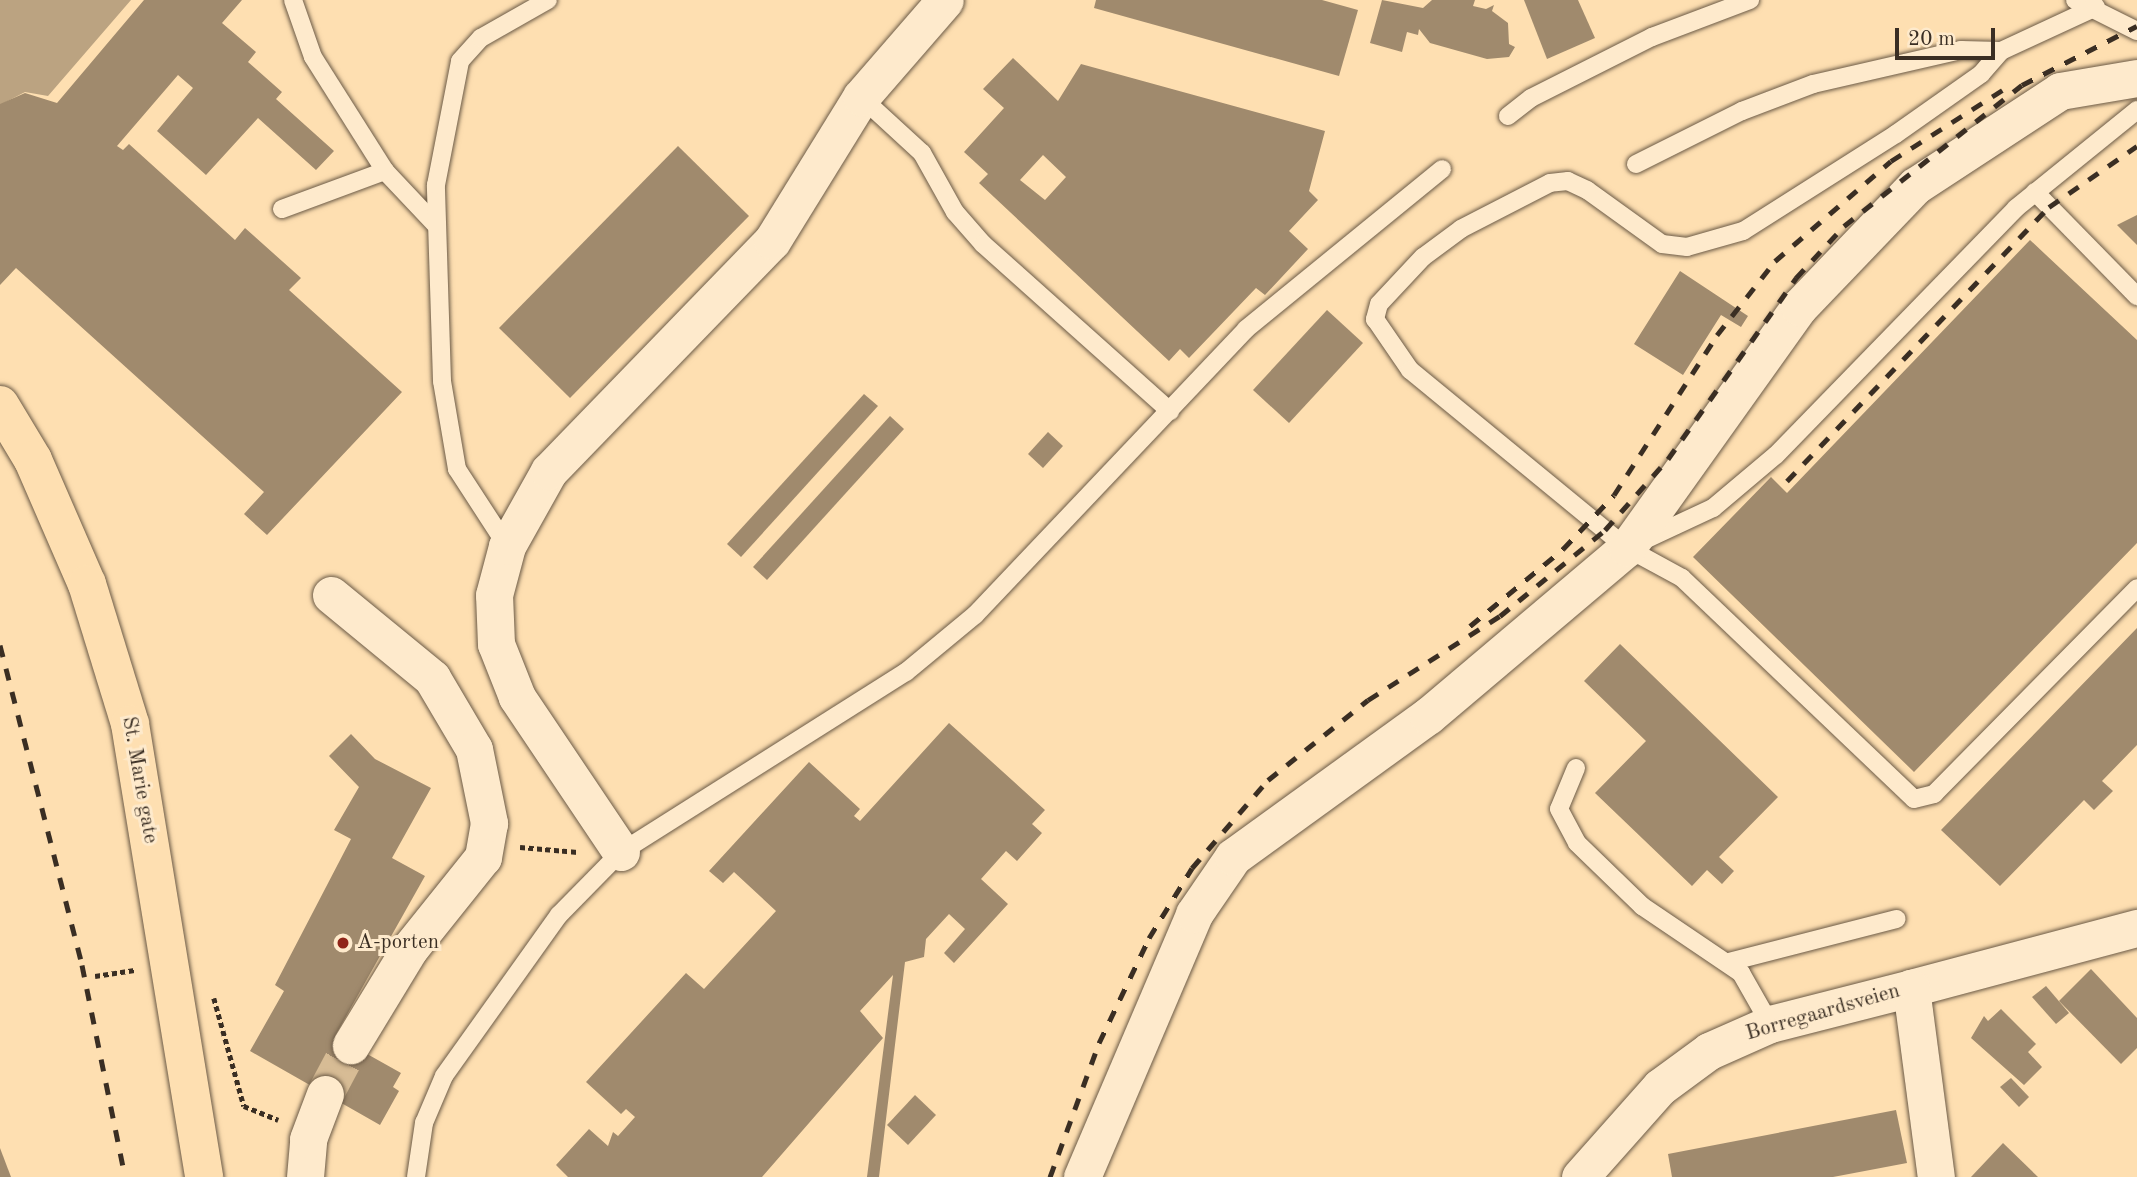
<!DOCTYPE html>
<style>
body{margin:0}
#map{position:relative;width:2137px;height:1177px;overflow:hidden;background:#fedfb1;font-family:"Old Standard TT",serif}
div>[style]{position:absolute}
.water>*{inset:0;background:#bba381}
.building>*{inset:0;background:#a08a6d}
.minor-tunnel>*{height:37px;margin-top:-18.5px;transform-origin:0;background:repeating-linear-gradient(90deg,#d7bc95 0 37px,transparent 0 55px)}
.path>*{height:4.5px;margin-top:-2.25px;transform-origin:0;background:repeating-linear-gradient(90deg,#3a2e23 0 5px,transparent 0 8.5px)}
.roads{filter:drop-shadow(0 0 2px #6b5a46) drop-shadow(0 0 2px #6b5a46)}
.service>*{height:18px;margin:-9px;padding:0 9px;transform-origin:9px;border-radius:9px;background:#feeacc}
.minor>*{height:37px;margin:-18.5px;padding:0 18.5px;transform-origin:18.5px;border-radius:18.5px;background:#feeacc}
.primary>*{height:38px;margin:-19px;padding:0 19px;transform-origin:19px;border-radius:19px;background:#fedfb1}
.rail>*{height:5px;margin-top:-2.5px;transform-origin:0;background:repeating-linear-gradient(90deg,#3a2e23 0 12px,transparent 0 24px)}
.dots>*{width:19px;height:19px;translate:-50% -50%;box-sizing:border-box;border:4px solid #feeacc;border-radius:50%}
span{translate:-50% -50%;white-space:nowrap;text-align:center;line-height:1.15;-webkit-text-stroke:6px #feeacc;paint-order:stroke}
.street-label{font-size:21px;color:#3a2e23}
.poi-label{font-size:21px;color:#3a2e23}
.left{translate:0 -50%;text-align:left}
.scale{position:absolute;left:1895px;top:28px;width:100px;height:32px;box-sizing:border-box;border:4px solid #3a2e23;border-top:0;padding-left:9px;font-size:21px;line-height:24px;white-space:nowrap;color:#3a2e23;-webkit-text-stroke:5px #feeacc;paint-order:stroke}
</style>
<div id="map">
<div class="water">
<div style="clip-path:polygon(0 0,131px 0,48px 96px,25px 92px,0 105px)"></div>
</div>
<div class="building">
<div style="clip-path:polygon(144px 0,242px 0,222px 23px,256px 52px,248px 62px,282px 92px,276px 99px,334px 151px,316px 170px,258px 118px,206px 175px,157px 131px,193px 88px,178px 75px,117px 146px,123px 150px,129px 144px,235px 240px,245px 228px,301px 278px,289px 290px,402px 392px,267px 535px,244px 514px,264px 492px,16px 268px,0 285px,0 104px,25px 93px,57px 103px)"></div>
<div style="clip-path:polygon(1096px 0,1322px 0,1358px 10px,1339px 76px,1094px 8px)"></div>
<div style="clip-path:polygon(1382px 0,1423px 8px,1432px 0,1475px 0,1473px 6px,1486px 9px,1494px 5px,1492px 11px,1508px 23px,1509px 44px,1515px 47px,1509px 57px,1487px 59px,1430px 43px,1419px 29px,1418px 35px,1407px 32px,1402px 52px,1370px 43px)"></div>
<div style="clip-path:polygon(1524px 0,1578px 0,1595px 38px,1547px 59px)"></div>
<div style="clip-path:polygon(evenodd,1013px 58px,1058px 101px,1081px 64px,1325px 131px,1309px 191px,1318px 200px,1289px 231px,1308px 249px,1265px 295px,1256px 288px,1189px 358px,1180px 349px,1169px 361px,979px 183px,988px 174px,964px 152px,1004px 108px,983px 89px,1013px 58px,1043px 155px,1066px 177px,1045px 200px,1020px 180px,1043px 155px)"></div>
<div style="clip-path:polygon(678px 146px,749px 216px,570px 398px,499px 328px)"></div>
<div style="clip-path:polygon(2137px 215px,2137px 245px,2117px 225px)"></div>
<div style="clip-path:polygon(2030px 240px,2137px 340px,2137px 543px,1914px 772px,1693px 557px,1771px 477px,1787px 493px)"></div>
<div style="clip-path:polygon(1680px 271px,1748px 316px,1741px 327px,1721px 315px,1683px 375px,1634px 344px)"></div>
<div style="clip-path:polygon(1327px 310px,1363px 343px,1289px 423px,1253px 390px)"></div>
<div style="clip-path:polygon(864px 394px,878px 406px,741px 557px,727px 544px)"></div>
<div style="clip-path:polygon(890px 416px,904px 429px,767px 580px,753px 567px)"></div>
<div style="clip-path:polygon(1048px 432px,1063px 446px,1043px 468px,1028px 454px)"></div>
<div style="clip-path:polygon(2137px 628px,2137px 745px,2102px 781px,2113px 791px,2094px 810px,2084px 800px,2000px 886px,1941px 830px)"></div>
<div style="clip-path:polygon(1620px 644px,1778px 797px,1719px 857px,1734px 871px,1722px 884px,1707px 870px,1692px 886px,1595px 793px,1646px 741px,1584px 681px)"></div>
<div style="clip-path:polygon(949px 723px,1045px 810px,1032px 824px,1042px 833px,1017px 861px,1006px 851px,981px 879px,1008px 904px,954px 963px,944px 953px,965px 929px,949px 914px,926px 939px,924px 957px,905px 962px,879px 1177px,867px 1177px,893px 975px,860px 1011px,883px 1038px,762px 1177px,568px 1177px,556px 1165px,589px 1129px,608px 1146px,613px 1132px,618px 1136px,635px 1117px,626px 1109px,621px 1114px,586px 1082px,686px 973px,704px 989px,776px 911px,734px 872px,723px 883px,709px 871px,809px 762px,860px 809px,854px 816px,860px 821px)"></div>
<div style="clip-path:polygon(351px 734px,375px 759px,431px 788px,392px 858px,425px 876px,335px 1036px,401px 1073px,393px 1087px,399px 1091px,380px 1125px,250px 1051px,284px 991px,275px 985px,351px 839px,334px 830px,359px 787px,329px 756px)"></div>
<div style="clip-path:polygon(2091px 969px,2137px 1018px,2137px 1048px,2121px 1064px,2059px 1001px)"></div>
<div style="clip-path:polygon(2046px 986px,2069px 1013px,2056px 1024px,2032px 997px)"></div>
<div style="clip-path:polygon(2001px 1009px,2036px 1044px,2028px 1052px,2042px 1067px,2024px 1085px,1971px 1038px,1984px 1016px,1988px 1021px)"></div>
<div style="clip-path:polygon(2011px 1078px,2029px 1097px,2019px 1107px,2000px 1087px)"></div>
<div style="clip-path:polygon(915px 1095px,936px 1115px,908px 1145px,887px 1125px)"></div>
<div style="clip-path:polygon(1896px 1110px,1907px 1163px,1833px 1177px,1672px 1177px,1668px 1154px)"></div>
<div style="clip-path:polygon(2003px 1143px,2038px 1177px,1971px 1177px)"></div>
<div style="clip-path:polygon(0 1148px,11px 1177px,0 1177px)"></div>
</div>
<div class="minor-tunnel">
<div style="left:325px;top:1094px;width:55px;rotate:-62deg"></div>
</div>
<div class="path">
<div style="left:520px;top:847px;width:58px;rotate:4.9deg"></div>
<div style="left:95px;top:976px;width:40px;rotate:-8.5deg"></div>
<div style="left:214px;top:998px;width:112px;rotate:74.5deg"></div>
<div style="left:244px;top:1106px;width:37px;rotate:22deg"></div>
</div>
<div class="roads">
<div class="service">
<div style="left:293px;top:0;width:60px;rotate:70.7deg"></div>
<div style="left:313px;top:57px;width:135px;rotate:57.7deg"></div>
<div style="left:385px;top:171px;width:73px;rotate:46.7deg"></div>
<div style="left:2075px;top:0;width:69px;rotate:26.6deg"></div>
<div style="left:2096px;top:7px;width:105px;rotate:155.1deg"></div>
<div style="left:2001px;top:51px;width:30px;rotate:131deg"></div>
<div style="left:1981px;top:74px;width:104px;rotate:144.8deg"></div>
<div style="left:1896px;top:134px;width:181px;rotate:147.6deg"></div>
<div style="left:1743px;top:231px;width:58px;rotate:164.1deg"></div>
<div style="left:1687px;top:247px;width:25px;rotate:-173deg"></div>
<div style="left:1662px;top:244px;width:92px;rotate:-144.2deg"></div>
<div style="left:1587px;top:190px;width:21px;rotate:-155deg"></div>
<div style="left:1568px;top:181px;width:18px;rotate:174deg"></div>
<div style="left:1550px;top:183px;width:100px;rotate:152.7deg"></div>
<div style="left:1461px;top:229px;width:47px;rotate:143.6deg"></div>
<div style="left:1423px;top:257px;width:64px;rotate:133.1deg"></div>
<div style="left:1379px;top:304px;width:16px;rotate:105deg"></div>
<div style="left:1375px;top:319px;width:62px;rotate:55.5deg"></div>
<div style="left:1410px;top:370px;width:281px;rotate:39.4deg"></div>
<div style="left:1627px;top:548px;width:63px;rotate:28.6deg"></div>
<div style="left:1682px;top:578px;width:320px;rotate:43.6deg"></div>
<div style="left:1914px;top:799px;width:21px;rotate:-14deg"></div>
<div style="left:1934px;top:794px;width:289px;rotate:-45.4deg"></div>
<div style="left:861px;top:97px;width:83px;rotate:42.6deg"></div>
<div style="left:922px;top:153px;width:68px;rotate:60.8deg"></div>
<div style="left:955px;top:212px;width:43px;rotate:48.8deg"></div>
<div style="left:983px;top:244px;width:251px;rotate:41.8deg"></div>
<div style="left:1508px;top:116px;width:29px;rotate:-38deg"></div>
<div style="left:1531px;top:98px;width:136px;rotate:-26.8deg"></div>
<div style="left:1652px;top:37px;width:105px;rotate:-20.7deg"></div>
<div style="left:1636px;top:164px;width:119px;rotate:-26.6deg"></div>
<div style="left:1742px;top:111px;width:76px;rotate:-20.8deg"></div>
<div style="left:1813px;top:84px;width:152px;rotate:-12.9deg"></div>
<div style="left:1961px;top:50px;width:40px;rotate:1.4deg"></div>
<div style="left:2035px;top:192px;width:146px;rotate:45.6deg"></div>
<div style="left:282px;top:209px;width:110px;rotate:-20.3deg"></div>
<div style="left:1640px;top:542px;width:81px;rotate:-25deg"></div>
<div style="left:1713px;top:508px;width:82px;rotate:-40.1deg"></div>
<div style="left:1776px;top:455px;width:344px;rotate:-45.8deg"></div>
<div style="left:2016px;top:208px;width:156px;rotate:-39deg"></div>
<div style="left:507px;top:546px;width:92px;rotate:-123deg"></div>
<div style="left:457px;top:469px;width:89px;rotate:-99.7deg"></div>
<div style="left:442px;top:381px;width:196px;rotate:-91.8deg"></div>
<div style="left:436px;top:185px;width:126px;rotate:-79deg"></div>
<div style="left:460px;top:61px;width:31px;rotate:-48deg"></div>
<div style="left:481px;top:38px;width:77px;rotate:-29.6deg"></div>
<div style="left:1576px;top:768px;width:44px;rotate:112.5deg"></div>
<div style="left:1559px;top:809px;width:38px;rotate:62deg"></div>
<div style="left:1577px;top:843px;width:91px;rotate:44.1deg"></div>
<div style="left:1642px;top:906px;width:120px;rotate:34.1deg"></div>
<div style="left:1741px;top:973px;width:59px;rotate:60.4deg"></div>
<div style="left:1729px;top:962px;width:173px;rotate:-14.4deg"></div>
<div style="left:416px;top:1177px;width:55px;rotate:-81.6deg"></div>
<div style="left:424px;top:1123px;width:51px;rotate:-66.9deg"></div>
<div style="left:444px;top:1076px;width:198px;rotate:-54.5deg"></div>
<div style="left:559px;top:915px;width:88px;rotate:-45.5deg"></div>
<div style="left:621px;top:852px;width:337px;rotate:-32.3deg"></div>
<div style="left:906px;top:672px;width:89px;rotate:-39.6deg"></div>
<div style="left:975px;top:615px;width:394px;rotate:-46.5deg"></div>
<div style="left:1246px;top:329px;width:253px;rotate:-39.2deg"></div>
</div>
<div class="minor">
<div style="left:331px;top:595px;width:131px;rotate:39.4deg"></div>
<div style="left:432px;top:678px;width:82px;rotate:59.4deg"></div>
<div style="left:474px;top:749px;width:76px;rotate:78.5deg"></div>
<div style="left:489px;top:823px;width:35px;rotate:100deg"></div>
<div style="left:483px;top:857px;width:117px;rotate:128.7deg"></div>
<div style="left:410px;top:948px;width:114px;rotate:121.3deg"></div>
<div style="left:621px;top:852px;width:187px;rotate:-123.9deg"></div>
<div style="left:517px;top:697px;width:57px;rotate:-111.6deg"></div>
<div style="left:496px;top:644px;width:49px;rotate:-92.3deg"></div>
<div style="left:494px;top:595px;width:51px;rotate:-75.1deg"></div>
<div style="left:507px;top:546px;width:86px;rotate:-60.8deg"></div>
<div style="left:549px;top:471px;width:320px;rotate:-45.9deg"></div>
<div style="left:772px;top:241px;width:169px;rotate:-58.3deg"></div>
<div style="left:861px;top:97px;width:128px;rotate:-49.1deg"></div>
<div style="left:1911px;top:988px;width:234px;rotate:-14.9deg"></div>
<div style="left:305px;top:1177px;width:38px;rotate:-85deg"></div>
<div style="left:308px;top:1139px;width:48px;rotate:-69.3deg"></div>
<div style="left:1082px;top:1177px;width:286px;rotate:-66.9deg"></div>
<div style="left:1194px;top:914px;width:69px;rotate:-55.6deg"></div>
<div style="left:1233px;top:857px;width:241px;rotate:-35.9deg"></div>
<div style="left:1428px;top:716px;width:260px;rotate:-40.2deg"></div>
<div style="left:1627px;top:548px;width:296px;rotate:-54.5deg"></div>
<div style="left:1799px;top:307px;width:168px;rotate:-46.2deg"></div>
<div style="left:1915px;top:186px;width:173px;rotate:-33.2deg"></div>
<div style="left:2060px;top:91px;width:78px;rotate:-9.6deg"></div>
<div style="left:1580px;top:1177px;width:120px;rotate:-48.4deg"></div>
<div style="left:1660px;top:1087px;width:61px;rotate:-36.3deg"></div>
<div style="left:1709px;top:1051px;width:67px;rotate:-23.9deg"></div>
<div style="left:1770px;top:1024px;width:146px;rotate:-14.3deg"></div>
<div style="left:1911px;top:988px;width:191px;rotate:82.5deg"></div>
</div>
<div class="primary">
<div style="left:0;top:405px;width:64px;rotate:59deg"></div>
<div style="left:33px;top:460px;width:135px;rotate:66.5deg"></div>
<div style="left:87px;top:584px;width:146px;rotate:72.9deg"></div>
<div style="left:130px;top:724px;width:459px;rotate:80.7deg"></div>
</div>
</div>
<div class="rail">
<div style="left:1787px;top:481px;width:379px;rotate:-46.3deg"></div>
<div style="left:2049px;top:207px;width:107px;rotate:-34.7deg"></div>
<div style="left:1470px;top:626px;width:121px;rotate:-39.6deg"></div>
<div style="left:1563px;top:549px;width:74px;rotate:-46.6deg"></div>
<div style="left:1614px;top:495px;width:190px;rotate:-57.2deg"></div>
<div style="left:1717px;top:335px;width:94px;rotate:-51.9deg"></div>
<div style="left:1775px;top:261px;width:153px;rotate:-40.8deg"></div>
<div style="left:1891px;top:161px;width:134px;rotate:-32.5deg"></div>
<div style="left:0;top:645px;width:330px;rotate:75.6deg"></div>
<div style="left:82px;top:965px;width:216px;rotate:78.5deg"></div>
<div style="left:1050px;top:1177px;width:143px;rotate:-69.9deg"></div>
<div style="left:1099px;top:1043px;width:116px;rotate:-64.5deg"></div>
<div style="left:1149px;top:938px;width:82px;rotate:-58.4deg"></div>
<div style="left:1192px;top:868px;width:116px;rotate:-49.2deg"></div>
<div style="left:1268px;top:780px;width:128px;rotate:-38.7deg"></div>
<div style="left:1368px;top:700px;width:156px;rotate:-32.5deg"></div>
<div style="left:1500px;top:616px;width:136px;rotate:-39.3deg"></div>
<div style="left:1605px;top:530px;width:95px;rotate:-48.4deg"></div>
<div style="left:1668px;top:459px;width:222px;rotate:-54.7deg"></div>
<div style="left:1796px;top:278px;width:71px;rotate:-47.3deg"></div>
<div style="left:1844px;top:226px;width:227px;rotate:-38.4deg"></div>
<div style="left:2022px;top:85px;width:129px;rotate:-27.2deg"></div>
</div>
<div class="dots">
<div style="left:343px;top:943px;background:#8f2418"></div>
</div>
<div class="street-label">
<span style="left:139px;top:780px;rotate:80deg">St. Marie gate</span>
<span style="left:1823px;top:1013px;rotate:-16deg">Borregaardsveien</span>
</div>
<div class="poi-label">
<span class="left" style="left:357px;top:943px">A-porten</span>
</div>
<div class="scale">20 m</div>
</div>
